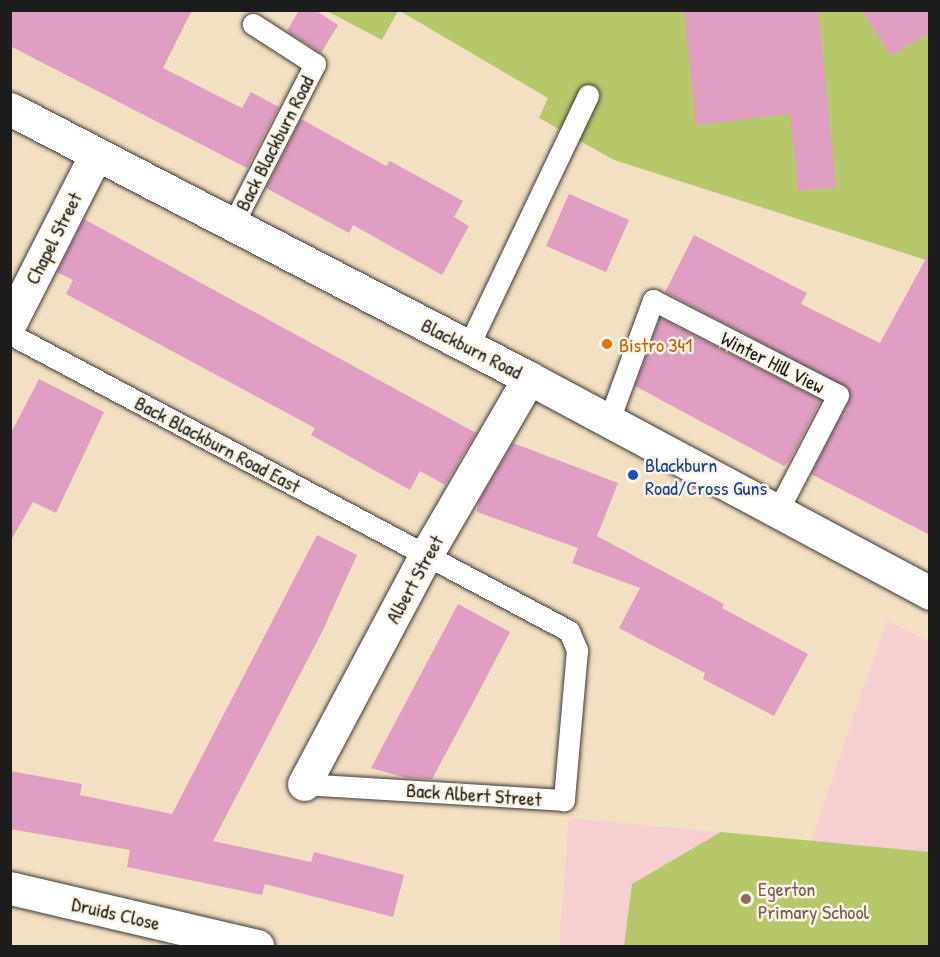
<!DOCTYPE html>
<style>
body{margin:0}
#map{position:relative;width:940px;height:957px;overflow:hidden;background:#f3e0c3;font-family:"Patrick Hand",sans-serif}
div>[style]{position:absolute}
.built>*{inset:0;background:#f7cfd1}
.green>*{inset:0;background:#b7c86a}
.building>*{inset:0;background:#df9ec2}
.roads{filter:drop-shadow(0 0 2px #3c3935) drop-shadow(0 0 2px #3c3935)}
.lane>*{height:21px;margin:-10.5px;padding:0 10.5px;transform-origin:10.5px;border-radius:10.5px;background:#fff}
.street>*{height:33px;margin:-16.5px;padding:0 16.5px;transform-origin:16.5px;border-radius:16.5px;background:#fff}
.highway>*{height:33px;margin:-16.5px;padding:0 16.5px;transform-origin:16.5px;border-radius:16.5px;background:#fff}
.dots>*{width:16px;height:16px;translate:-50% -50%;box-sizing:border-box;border:3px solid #fcf5e5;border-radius:50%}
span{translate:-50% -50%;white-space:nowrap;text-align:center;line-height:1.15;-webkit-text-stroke:5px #fcf5e5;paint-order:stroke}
.street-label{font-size:20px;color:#1c1c1c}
.food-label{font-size:20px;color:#c56008}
.left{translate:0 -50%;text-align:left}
.transit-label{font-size:20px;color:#164399}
.education-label{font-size:20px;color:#785e54}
.frame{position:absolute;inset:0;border:12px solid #1c1c1c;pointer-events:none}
</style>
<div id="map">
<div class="built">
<div style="clip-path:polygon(887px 620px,929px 641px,929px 946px,559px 946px,569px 818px,811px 841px)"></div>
</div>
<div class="green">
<div style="clip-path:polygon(327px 11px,398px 11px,382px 40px)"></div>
<div style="clip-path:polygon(400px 11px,929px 11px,929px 261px,614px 160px,539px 118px,548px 98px)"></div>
<div style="clip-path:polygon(721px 832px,929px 852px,929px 946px,624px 946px,632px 884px)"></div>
</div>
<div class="building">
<div style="clip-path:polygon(10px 10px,192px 10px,163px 68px,242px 108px,251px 92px,279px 107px,247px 168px,10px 46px)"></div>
<div style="clip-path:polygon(299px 10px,315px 10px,338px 25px,321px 53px,287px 31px)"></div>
<div style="clip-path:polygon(684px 10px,818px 10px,836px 187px,798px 191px,790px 114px,696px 125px)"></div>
<div style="clip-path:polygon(862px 10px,930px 10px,930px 32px,891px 56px)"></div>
<div style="clip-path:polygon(301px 119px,386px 166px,390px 161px,463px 201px,454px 217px,469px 226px,442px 275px,353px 225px,349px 233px,266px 188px)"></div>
<div style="clip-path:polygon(569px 194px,629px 220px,606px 272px,546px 246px)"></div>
<div style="clip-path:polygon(84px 219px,476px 433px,445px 485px,420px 471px,410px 490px,311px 435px,315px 428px,66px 294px,73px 280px,57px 272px)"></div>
<div style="clip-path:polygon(694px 235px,807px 293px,801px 304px,880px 343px,930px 251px,930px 535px,811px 474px,849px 401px,848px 388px,665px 292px)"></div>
<div style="clip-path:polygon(660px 318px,821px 400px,789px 461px,784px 466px,635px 386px)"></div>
<div style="clip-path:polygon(39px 379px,104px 412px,56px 513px,33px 502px,10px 542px,10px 435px)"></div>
<div style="clip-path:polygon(513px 443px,618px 483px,597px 536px,724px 604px,722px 608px,808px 654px,774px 716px,703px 679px,705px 673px,619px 628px,640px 588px,572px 563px,578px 548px,477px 512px,478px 503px)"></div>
<div style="clip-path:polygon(317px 535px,357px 555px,322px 632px,213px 841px,311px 862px,314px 852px,404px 875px,393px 917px,265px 884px,262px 895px,127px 867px,130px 850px,10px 829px,10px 771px,82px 784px,80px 795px,172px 814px)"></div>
<div style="clip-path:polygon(458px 604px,510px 632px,474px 701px,432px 779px,407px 778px,371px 768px)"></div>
</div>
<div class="roads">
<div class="lane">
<div style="left:233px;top:224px;width:180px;rotate:-62.9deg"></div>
<div style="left:315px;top:64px;width:74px;rotate:-147.2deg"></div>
<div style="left:10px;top:334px;width:633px;rotate:27.98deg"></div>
<div style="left:569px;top:631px;width:21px;rotate:67deg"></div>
<div style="left:577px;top:650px;width:151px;rotate:95deg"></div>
<div style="left:564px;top:800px;width:260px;rotate:-176.5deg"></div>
<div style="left:468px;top:347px;width:279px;rotate:-64.5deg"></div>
<div style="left:608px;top:423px;width:131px;rotate:-69.9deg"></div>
<div style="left:653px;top:300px;width:208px;rotate:27.2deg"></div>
<div style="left:838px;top:395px;width:134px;rotate:117.5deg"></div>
</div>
<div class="street">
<div style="left:10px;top:323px;width:190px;rotate:-63deg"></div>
<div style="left:304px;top:784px;width:259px;rotate:-62deg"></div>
<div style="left:426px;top:555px;width:205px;rotate:-59.8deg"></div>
<div style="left:10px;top:888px;width:254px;rotate:13.2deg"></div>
</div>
<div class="highway">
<div style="left:10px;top:109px;width:585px;rotate:27.4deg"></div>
<div style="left:529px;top:378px;width:455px;rotate:28.2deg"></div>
</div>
</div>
<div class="dots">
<div style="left:607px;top:344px;background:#e8710a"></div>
<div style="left:633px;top:475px;background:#1a4fb4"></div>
<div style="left:746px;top:899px;background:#8d6e63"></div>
</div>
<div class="street-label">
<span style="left:274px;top:143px;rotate:-63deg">Back Blackburn Road</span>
<span style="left:53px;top:238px;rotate:-63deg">Chapel Street</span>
<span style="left:472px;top:348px;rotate:27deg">Blackburn Road</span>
<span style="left:773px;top:362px;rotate:27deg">Winter Hill View</span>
<span style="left:218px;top:444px;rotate:28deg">Back Blackburn Road East</span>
<span style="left:414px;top:579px;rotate:-61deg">Albert Street</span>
<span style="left:474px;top:794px;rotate:4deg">Back Albert Street</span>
<span style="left:116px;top:913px;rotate:13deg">Druids Close</span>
</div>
<div class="food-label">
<span class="left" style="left:619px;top:344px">Bistro 341</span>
</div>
<div class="transit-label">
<span class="left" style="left:645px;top:476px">Blackburn<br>Road/Cross Guns</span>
</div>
<div class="education-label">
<span class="left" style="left:758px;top:900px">Egerton<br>Primary School</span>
</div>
<div class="frame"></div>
</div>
